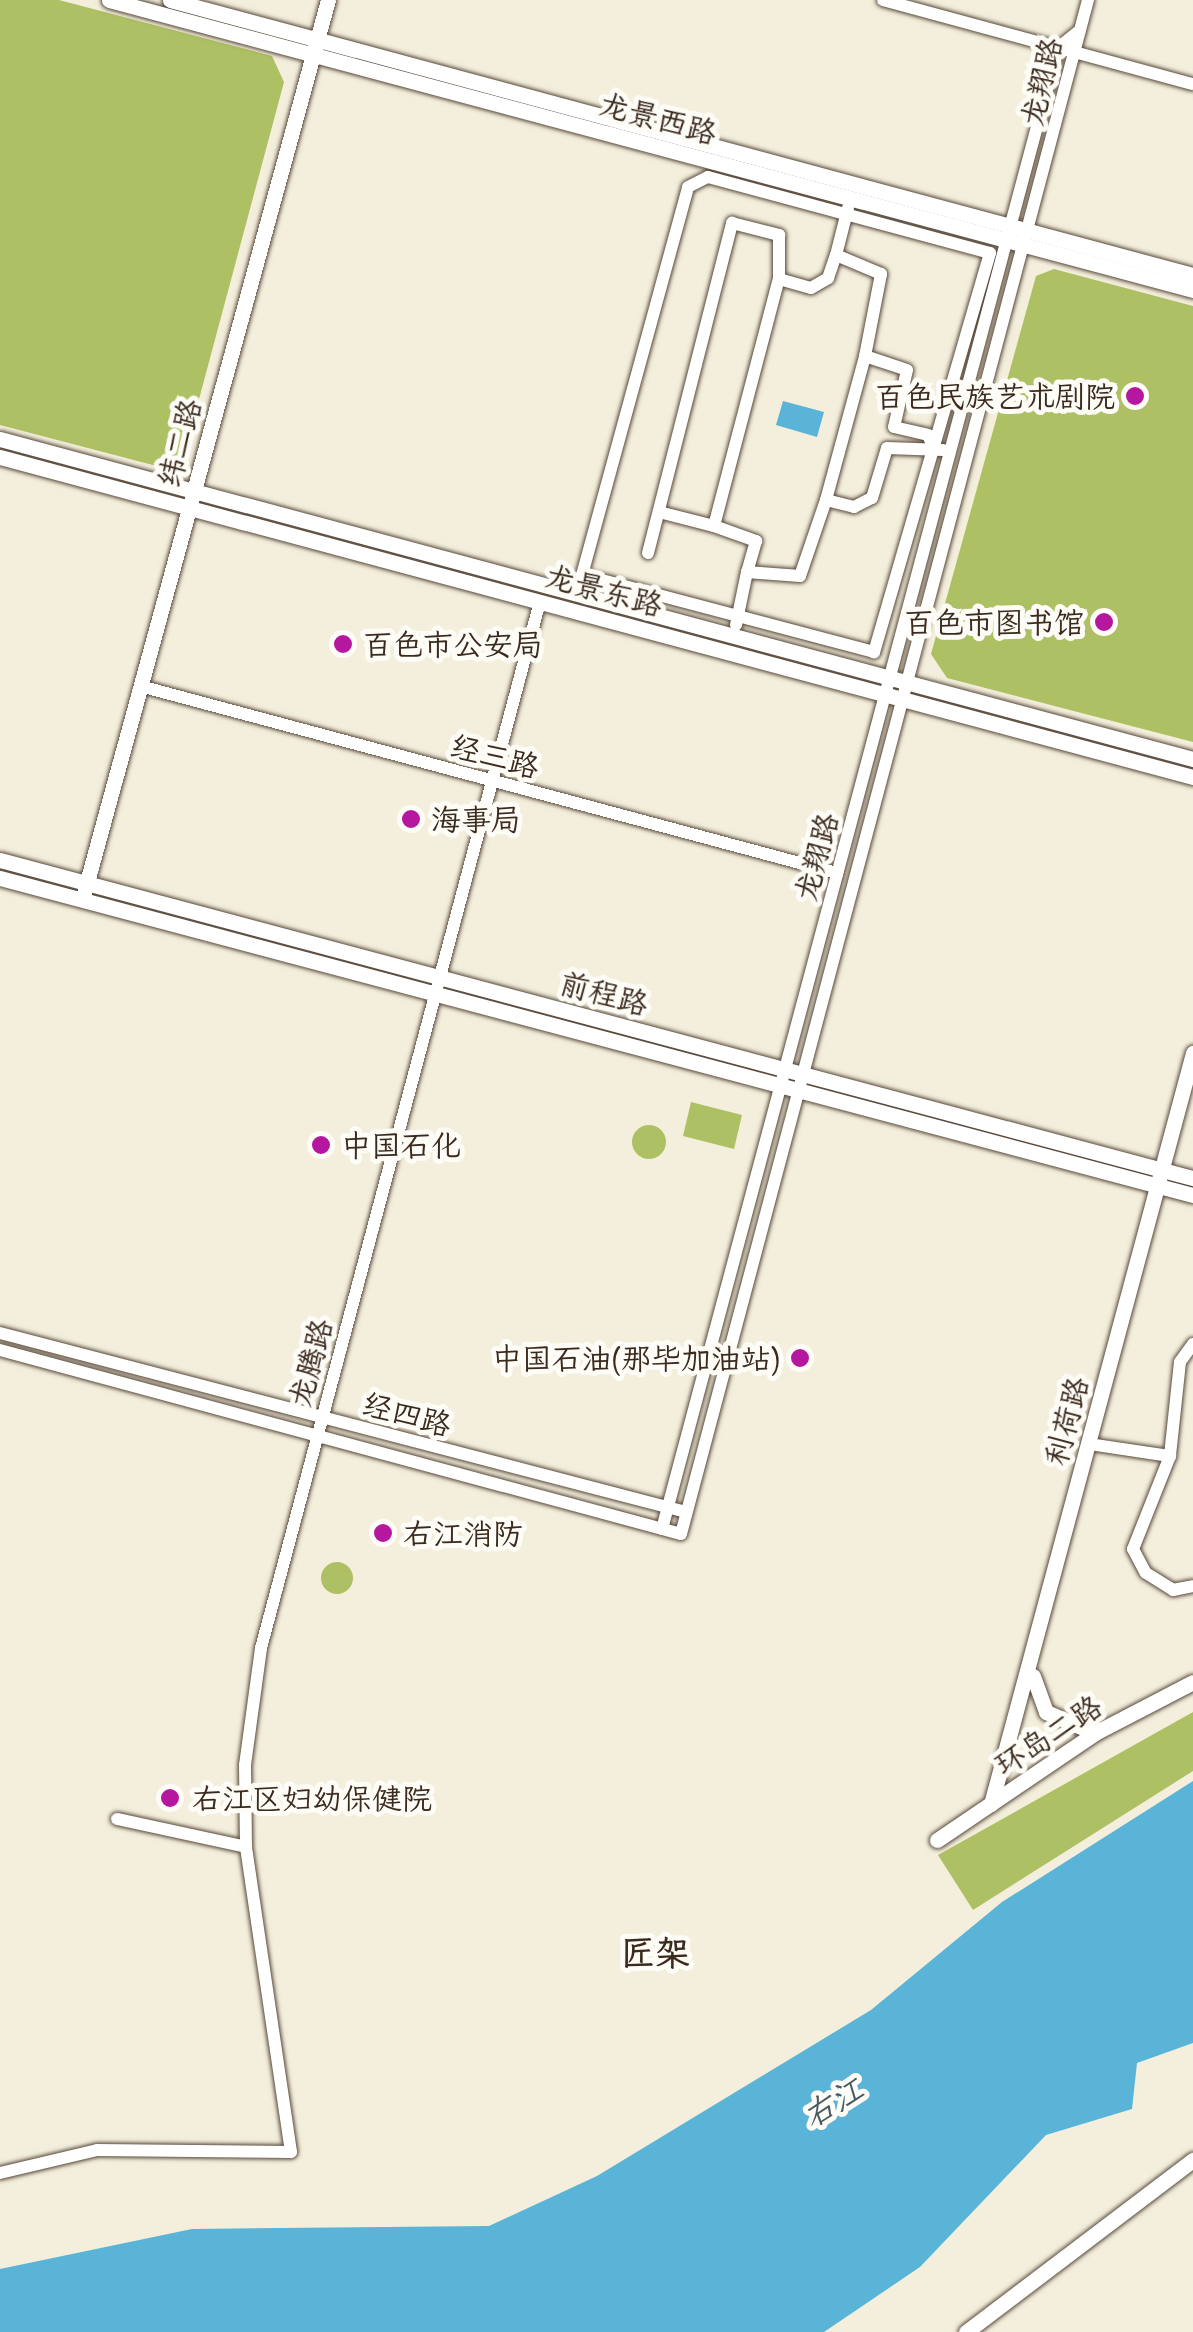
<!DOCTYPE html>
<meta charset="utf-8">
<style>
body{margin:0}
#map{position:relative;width:1193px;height:2332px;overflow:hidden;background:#f4efdc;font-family:Delius,"LXGW WenKai TC",sans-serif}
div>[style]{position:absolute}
.green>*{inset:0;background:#aec064}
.round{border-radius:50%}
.water>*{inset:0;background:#59b4d7}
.roads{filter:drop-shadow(0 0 2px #57483a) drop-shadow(0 0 2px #57483a)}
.minor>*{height:12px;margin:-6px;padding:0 6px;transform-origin:6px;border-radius:6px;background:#fff}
.major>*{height:15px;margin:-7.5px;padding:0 7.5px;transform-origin:7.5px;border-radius:7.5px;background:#fff}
.dots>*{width:28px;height:28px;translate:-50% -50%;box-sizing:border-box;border:5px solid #fdfcf7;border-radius:50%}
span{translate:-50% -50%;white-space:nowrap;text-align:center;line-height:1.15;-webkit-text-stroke:10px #fdfcf7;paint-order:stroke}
.street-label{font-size:30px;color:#3b2a1e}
.poi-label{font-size:30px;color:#3b2a1e}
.right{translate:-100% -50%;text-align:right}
.left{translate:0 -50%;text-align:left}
.water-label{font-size:32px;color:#465a5f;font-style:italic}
.quarter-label{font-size:35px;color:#3b2a1e;font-weight:700}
</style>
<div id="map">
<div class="green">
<div style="clip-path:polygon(0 0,59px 0,272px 56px,284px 82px,183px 459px,168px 469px,0 425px)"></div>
<div style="clip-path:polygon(1054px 269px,1193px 306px,1193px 742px,947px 678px,931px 654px,1036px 276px)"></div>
<div style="clip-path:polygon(691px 1102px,742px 1115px,734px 1149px,683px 1136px)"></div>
<div class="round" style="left:632px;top:1125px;width:34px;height:34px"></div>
<div class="round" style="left:321px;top:1562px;width:32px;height:32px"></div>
<div style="clip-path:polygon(1193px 1712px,1193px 1771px,973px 1910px,938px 1855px)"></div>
</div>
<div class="water">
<div style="clip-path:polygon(783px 401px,824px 412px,817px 437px,776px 425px)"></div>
<div style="clip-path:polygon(1193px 1781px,1193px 2043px,1137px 2063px,1132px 2109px,1046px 2135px,920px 2267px,824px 2332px,0 2332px,0 2269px,192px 2229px,489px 2226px,597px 2176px,871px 2010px,1002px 1902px)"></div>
</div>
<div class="roads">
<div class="minor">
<div style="left:883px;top:0;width:321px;rotate:15.2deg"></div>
<div style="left:708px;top:177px;width:292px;rotate:15.1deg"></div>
<div style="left:990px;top:253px;width:416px;rotate:106.2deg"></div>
<div style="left:874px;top:652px;width:302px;rotate:-165.2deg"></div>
<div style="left:582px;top:575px;width:402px;rotate:-74.7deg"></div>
<div style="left:688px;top:187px;width:22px;rotate:-27deg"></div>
<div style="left:848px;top:208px;width:49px;rotate:104.3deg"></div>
<div style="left:836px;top:255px;width:49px;rotate:22.9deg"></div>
<div style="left:881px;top:274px;width:84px;rotate:101deg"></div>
<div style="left:865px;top:356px;width:44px;rotate:18.4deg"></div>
<div style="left:907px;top:370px;width:58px;rotate:102.8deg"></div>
<div style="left:894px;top:427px;width:35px;rotate:13deg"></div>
<div style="left:928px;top:435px;width:15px;rotate:67deg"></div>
<div style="left:826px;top:500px;width:149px;rotate:-74.8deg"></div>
<div style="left:663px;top:513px;width:53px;rotate:14.3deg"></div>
<div style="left:714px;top:526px;width:255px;rotate:-75.3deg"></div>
<div style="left:779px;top:279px;width:33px;rotate:16deg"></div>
<div style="left:811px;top:288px;width:20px;rotate:-30deg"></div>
<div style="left:828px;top:278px;width:24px;rotate:-71deg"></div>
<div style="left:714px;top:526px;width:45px;rotate:19.7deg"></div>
<div style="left:756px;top:541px;width:32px;rotate:106deg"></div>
<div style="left:648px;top:553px;width:341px;rotate:-75.7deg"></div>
<div style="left:732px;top:223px;width:49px;rotate:14.3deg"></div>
<div style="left:779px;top:235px;width:44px;rotate:90deg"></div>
<div style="left:736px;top:625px;width:54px;rotate:-78.3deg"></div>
<div style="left:747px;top:572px;width:53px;rotate:4.3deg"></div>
<div style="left:800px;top:576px;width:80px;rotate:-71.1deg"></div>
<div style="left:826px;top:500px;width:29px;rotate:14deg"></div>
<div style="left:854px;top:507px;width:20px;rotate:-27deg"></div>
<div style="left:872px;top:498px;width:52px;rotate:-73.3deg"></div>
<div style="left:887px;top:448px;width:56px;rotate:2deg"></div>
<div style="left:140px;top:686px;width:722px;rotate:15.02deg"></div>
<div style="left:0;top:1333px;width:709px;rotate:14.62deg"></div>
<div style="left:1193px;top:1344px;width:22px;rotate:126deg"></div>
<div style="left:1180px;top:1362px;width:95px;rotate:96.1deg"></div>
<div style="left:1170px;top:1456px;width:100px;rotate:111.7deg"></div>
<div style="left:1133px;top:1549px;width:27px;rotate:62deg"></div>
<div style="left:1146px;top:1573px;width:32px;rotate:32deg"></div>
<div style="left:1173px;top:1590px;width:20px;rotate:-11deg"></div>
<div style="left:0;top:1350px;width:705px;rotate:15.12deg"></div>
<div style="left:681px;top:1534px;width:1587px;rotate:-75.14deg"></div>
<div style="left:1096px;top:1445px;width:75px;rotate:8.5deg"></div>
<div style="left:662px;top:1529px;width:1533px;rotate:-75.03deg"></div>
<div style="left:1058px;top:48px;width:28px;rotate:-39deg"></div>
<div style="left:117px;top:1819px;width:132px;rotate:12.2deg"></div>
<div style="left:0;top:2173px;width:100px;rotate:-13.3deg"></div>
<div style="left:97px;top:2150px;width:194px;rotate:0.6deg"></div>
<div style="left:291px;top:2152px;width:308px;rotate:-98.4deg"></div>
<div style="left:246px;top:1847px;width:82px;rotate:-90.7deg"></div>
<div style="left:245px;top:1765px;width:118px;rotate:-82.2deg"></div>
<div style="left:261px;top:1648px;width:1083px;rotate:-75.07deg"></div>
</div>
<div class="major">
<div style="left:109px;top:0;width:1122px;rotate:14.98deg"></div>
<div style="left:170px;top:0;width:1059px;rotate:15.05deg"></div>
<div style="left:0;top:439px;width:1235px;rotate:15.02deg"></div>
<div style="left:0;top:457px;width:1235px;rotate:15.02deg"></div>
<div style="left:0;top:860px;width:1235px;rotate:14.93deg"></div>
<div style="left:0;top:878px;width:1234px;rotate:14.88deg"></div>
<div style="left:84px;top:893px;width:926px;rotate:-74.72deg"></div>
<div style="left:1033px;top:1676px;width:38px;rotate:70deg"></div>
<div style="left:1046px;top:1712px;width:53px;rotate:23.2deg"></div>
<div style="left:991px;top:1804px;width:778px;rotate:-74.95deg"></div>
<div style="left:937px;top:1840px;width:191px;rotate:-34.1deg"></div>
<div style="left:1095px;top:1733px;width:110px;rotate:-27.5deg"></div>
<div style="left:966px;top:2332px;width:285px;rotate:-37.2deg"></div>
</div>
</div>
<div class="dots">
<div style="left:1135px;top:396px;background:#b5179e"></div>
<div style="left:1104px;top:622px;background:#b5179e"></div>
<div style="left:343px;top:644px;background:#b5179e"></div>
<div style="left:411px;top:819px;background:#b5179e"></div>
<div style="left:321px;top:1145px;background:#b5179e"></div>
<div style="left:800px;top:1358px;background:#b5179e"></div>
<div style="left:383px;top:1533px;background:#b5179e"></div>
<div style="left:170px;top:1798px;background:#b5179e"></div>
</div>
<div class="street-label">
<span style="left:1041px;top:82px;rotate:-77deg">龙翔路</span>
<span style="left:658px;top:118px;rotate:15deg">龙景西路</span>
<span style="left:179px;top:443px;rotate:-75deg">纬二路</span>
<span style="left:604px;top:590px;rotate:15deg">龙景东路</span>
<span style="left:495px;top:756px;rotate:15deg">经三路</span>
<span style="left:816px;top:857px;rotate:-75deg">龙翔路</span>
<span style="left:604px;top:993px;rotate:15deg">前程路</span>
<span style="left:310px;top:1363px;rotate:-75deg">龙腾路</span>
<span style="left:407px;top:1414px;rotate:15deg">经四路</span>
<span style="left:1066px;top:1421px;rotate:-75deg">利荷路</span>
<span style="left:1048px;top:1735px;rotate:-33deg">环岛二路</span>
</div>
<div class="poi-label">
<span class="right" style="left:1115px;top:396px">百色民族艺术剧院</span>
<span class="right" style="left:1084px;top:622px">百色市图书馆</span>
<span class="left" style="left:363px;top:644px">百色市公安局</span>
<span class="left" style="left:431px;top:819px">海事局</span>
<span class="left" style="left:341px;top:1145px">中国石化</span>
<span class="right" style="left:780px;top:1358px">中国石油(那毕加油站)</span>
<span class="left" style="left:403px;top:1533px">右江消防</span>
<span class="left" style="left:192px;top:1798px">右江区妇幼保健院</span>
</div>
<div class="water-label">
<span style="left:833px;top:2103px;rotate:-31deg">右江</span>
</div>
<div class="quarter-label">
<span style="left:655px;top:1952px">匠架</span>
</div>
</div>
